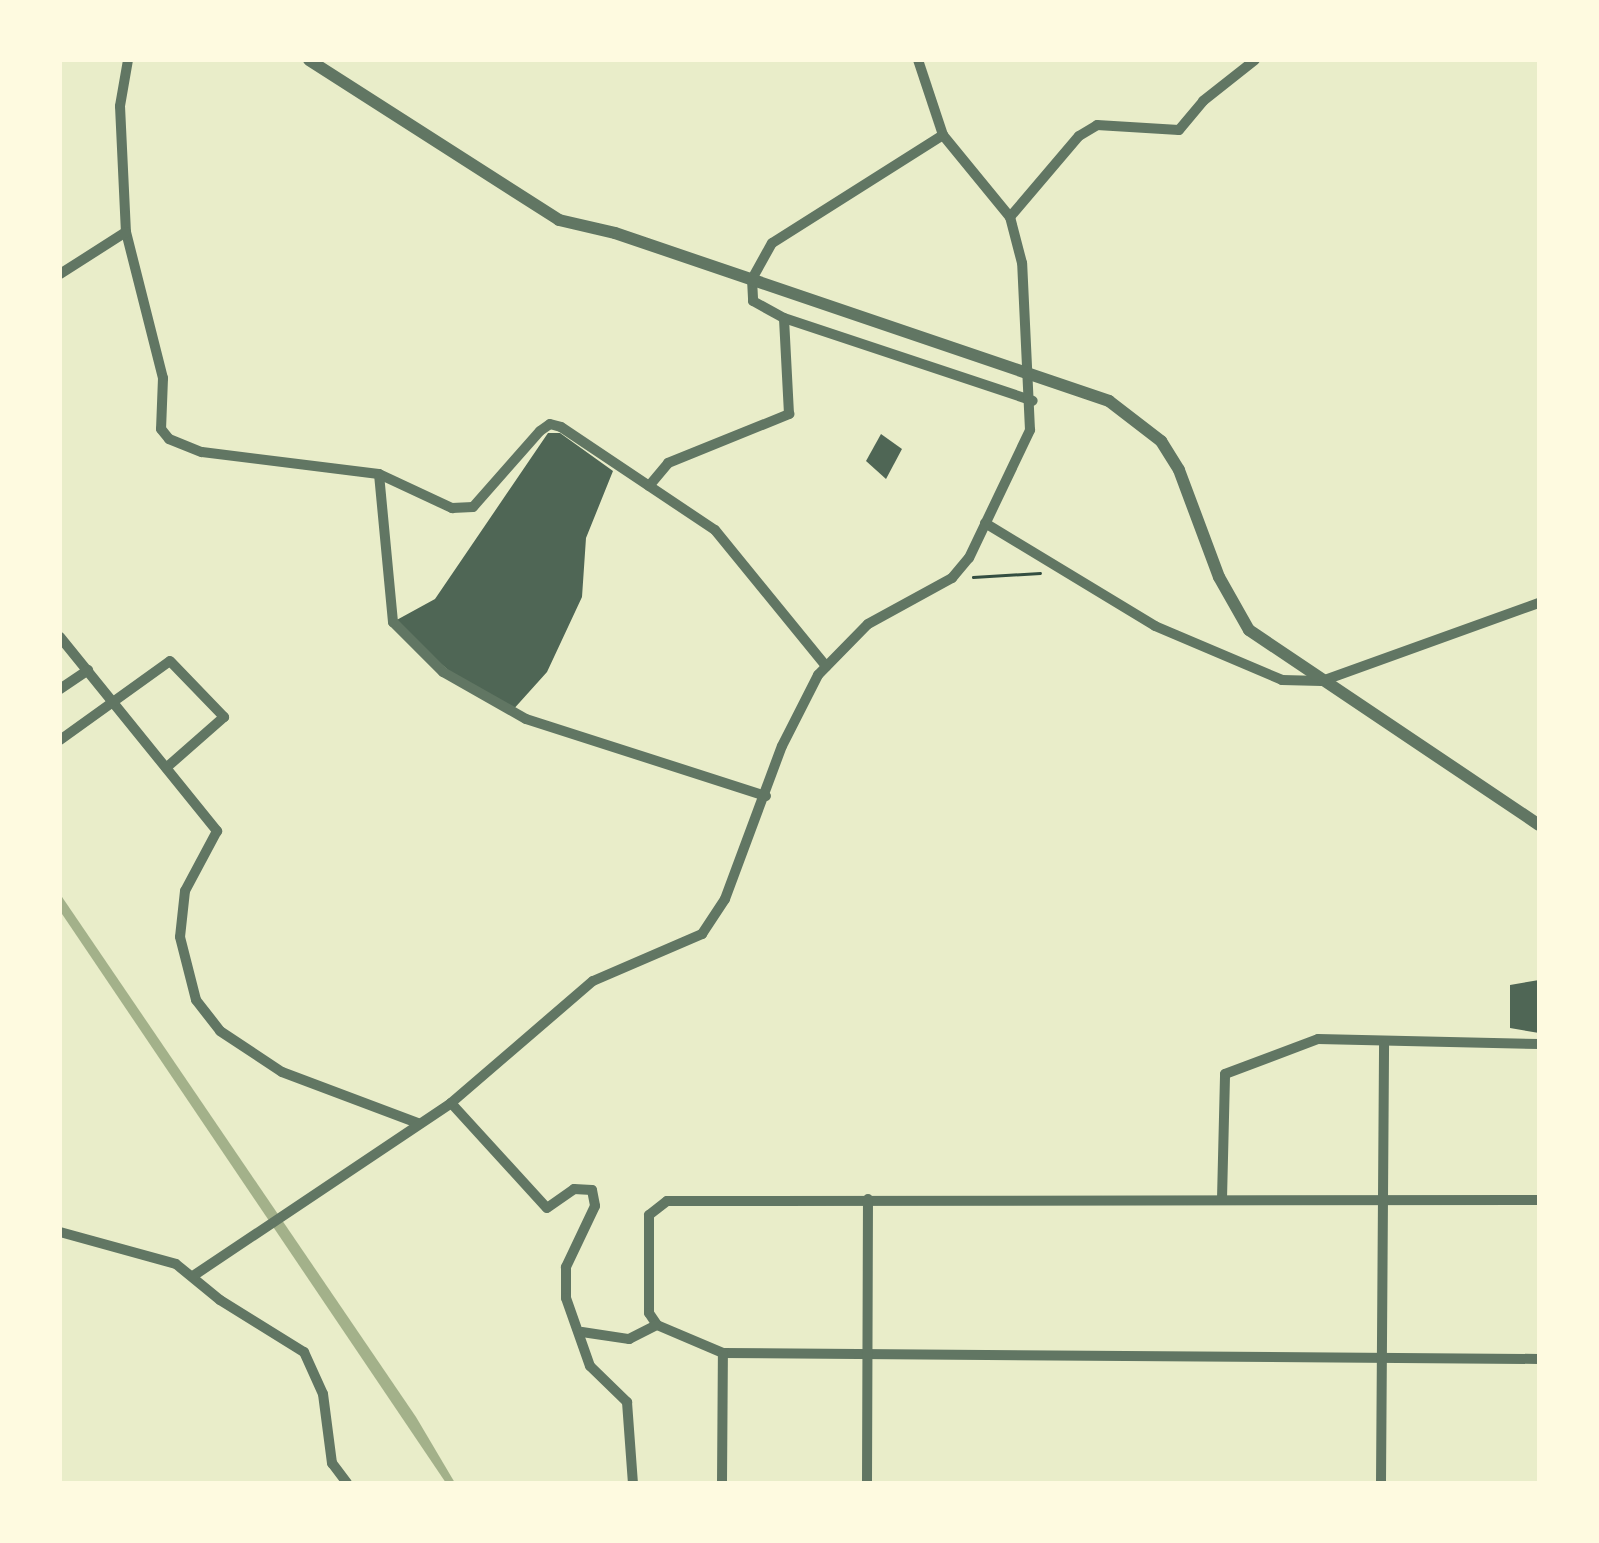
<!DOCTYPE html>
<style>
body{margin:0}
#map{position:relative;width:1599px;height:1543px;overflow:hidden;background:#e9edc9;font-family:Mulish,sans-serif}
div>[style]{position:absolute}
.water>*{inset:0;background:#a3b18a}
.building>*{inset:0;background:#4f6655}
.path>*{height:2.5px;margin:-1.25px;padding:0 1.25px;transform-origin:1.25px;border-radius:1.25px;background:#344e41}
.minor>*{height:10px;margin:-5px;padding:0 5px;transform-origin:5px;border-radius:5px;background:#617663}
.tertiary>*{height:12px;margin:-6px;padding:0 6px;transform-origin:6px;border-radius:6px;background:#617663}
span{translate:-50% -50%;white-space:nowrap;text-align:center;line-height:1.15;-webkit-text-stroke:10px #fefae0;paint-order:stroke}
.frame{position:absolute;inset:0;border:62px solid #fefae0;pointer-events:none}
</style>
<div id="map">
<div class="water">
<div style="clip-path:polygon(60px 894px,416px 1417px,455px 1483px,446px 1483px,60px 911px)"></div>
</div>
<div class="building">
<div style="clip-path:polygon(548px 433px,560px 433px,613px 471px,586px 538px,582px 597px,547px 672px,511px 712px,479px 697px,393px 622px,435px 599px)"></div>
<div style="clip-path:polygon(881px 434px,902px 449px,886px 479px,866px 461px)"></div>
<div style="clip-path:polygon(1539px 980px,1539px 1033px,1510px 1028px,1510px 985px)"></div>
</div>
<div class="path">
<div style="left:973px;top:577px;width:67px;rotate:-3.4deg"></div>
</div>
<div class="minor">
<div style="left:128px;top:60px;width:47px;rotate:99.9deg"></div>
<div style="left:120px;top:106px;width:126px;rotate:87.3deg"></div>
<div style="left:126px;top:232px;width:151px;rotate:75.8deg"></div>
<div style="left:163px;top:378px;width:51px;rotate:92.2deg"></div>
<div style="left:161px;top:429px;width:13px;rotate:51deg"></div>
<div style="left:169px;top:439px;width:35px;rotate:22deg"></div>
<div style="left:202px;top:452px;width:178px;rotate:7.1deg"></div>
<div style="left:379px;top:474px;width:81px;rotate:25deg"></div>
<div style="left:452px;top:508px;width:21px;rotate:-3deg"></div>
<div style="left:473px;top:507px;width:101px;rotate:-48.6deg"></div>
<div style="left:540px;top:431px;width:12px;rotate:-35deg"></div>
<div style="left:550px;top:424px;width:11px;rotate:15deg"></div>
<div style="left:561px;top:427px;width:185px;rotate:33.8deg"></div>
<div style="left:715px;top:530px;width:176px;rotate:50.8deg"></div>
<div style="left:943px;top:135px;width:202px;rotate:147.7deg"></div>
<div style="left:772px;top:243px;width:41px;rotate:119.1deg"></div>
<div style="left:752px;top:279px;width:22px;rotate:87deg"></div>
<div style="left:753px;top:301px;width:35px;rotate:29deg"></div>
<div style="left:784px;top:318px;width:262px;rotate:18.4deg"></div>
<div style="left:1010px;top:217px;width:106px;rotate:-49.6deg"></div>
<div style="left:1079px;top:136px;width:21px;rotate:-31deg"></div>
<div style="left:1097px;top:125px;width:82px;rotate:3.5deg"></div>
<div style="left:1179px;top:130px;width:38px;rotate:-50deg"></div>
<div style="left:1203px;top:101px;width:66px;rotate:-38.3deg"></div>
<div style="left:60px;top:274px;width:78px;rotate:-32.5deg"></div>
<div style="left:379px;top:474px;width:149px;rotate:84.6deg"></div>
<div style="left:393px;top:622px;width:71px;rotate:45deg"></div>
<div style="left:443px;top:672px;width:95px;rotate:29.5deg"></div>
<div style="left:526px;top:719px;width:252px;rotate:17.8deg"></div>
<div style="left:649px;top:486px;width:30px;rotate:-50deg"></div>
<div style="left:668px;top:463px;width:131px;rotate:-22deg"></div>
<div style="left:789px;top:414px;width:96px;rotate:-93deg"></div>
<div style="left:985px;top:523px;width:199px;rotate:31.2deg"></div>
<div style="left:1155px;top:626px;width:138px;rotate:23deg"></div>
<div style="left:1282px;top:680px;width:40px;rotate:1.4deg"></div>
<div style="left:1322px;top:681px;width:231px;rotate:-19.8deg"></div>
<div style="left:60px;top:637px;width:250px;rotate:51deg"></div>
<div style="left:217px;top:831px;width:68px;rotate:118.1deg"></div>
<div style="left:185px;top:891px;width:46px;rotate:96.2deg"></div>
<div style="left:180px;top:937px;width:65px;rotate:75.7deg"></div>
<div style="left:196px;top:1000px;width:39px;rotate:52deg"></div>
<div style="left:220px;top:1031px;width:74px;rotate:33.5deg"></div>
<div style="left:282px;top:1072px;width:147px;rotate:20.6deg"></div>
<div style="left:60px;top:689px;width:34px;rotate:-34deg"></div>
<div style="left:60px;top:740px;width:135px;rotate:-35.7deg"></div>
<div style="left:170px;top:661px;width:78px;rotate:46deg"></div>
<div style="left:224px;top:717px;width:77px;rotate:138.7deg"></div>
<div style="left:451px;top:1103px;width:142px;rotate:47.6deg"></div>
<div style="left:547px;top:1208px;width:33px;rotate:-35deg"></div>
<div style="left:574px;top:1189px;width:18px;rotate:3deg"></div>
<div style="left:592px;top:1190px;width:16px;rotate:79deg"></div>
<div style="left:595px;top:1206px;width:68px;rotate:115.4deg"></div>
<div style="left:566px;top:1267px;width:31px;rotate:90deg"></div>
<div style="left:566px;top:1298px;width:72px;rotate:70.6deg"></div>
<div style="left:590px;top:1366px;width:52px;rotate:44.2deg"></div>
<div style="left:627px;top:1402px;width:81px;rotate:85.8deg"></div>
<div style="left:1222px;top:1199px;width:125px;rotate:-88.6deg"></div>
<div style="left:1225px;top:1074px;width:99px;rotate:-20.6deg"></div>
<div style="left:1318px;top:1039px;width:221px;rotate:1.3deg"></div>
<div style="left:1539px;top:1200px;width:872px;rotate:179.93deg"></div>
<div style="left:667px;top:1201px;width:23px;rotate:142deg"></div>
<div style="left:649px;top:1215px;width:98px;rotate:90deg"></div>
<div style="left:649px;top:1313px;width:14px;rotate:56deg"></div>
<div style="left:657px;top:1325px;width:72px;rotate:23deg"></div>
<div style="left:723px;top:1353px;width:816px;rotate:0.42deg"></div>
<div style="left:60px;top:1232px;width:120px;rotate:15.4deg"></div>
<div style="left:176px;top:1264px;width:57px;rotate:39.3deg"></div>
<div style="left:220px;top:1300px;width:99px;rotate:31.8deg"></div>
<div style="left:304px;top:1352px;width:46px;rotate:65.7deg"></div>
<div style="left:323px;top:1394px;width:70px;rotate:82.6deg"></div>
<div style="left:332px;top:1463px;width:25px;rotate:53deg"></div>
<div style="left:193px;top:1276px;width:311px;rotate:-33.8deg"></div>
<div style="left:451px;top:1103px;width:187px;rotate:-40.7deg"></div>
<div style="left:593px;top:981px;width:119px;rotate:-23.3deg"></div>
<div style="left:702px;top:934px;width:42px;rotate:-56.7deg"></div>
<div style="left:725px;top:899px;width:163px;rotate:-69.6deg"></div>
<div style="left:782px;top:746px;width:80px;rotate:-63.1deg"></div>
<div style="left:818px;top:675px;width:71px;rotate:-45.6deg"></div>
<div style="left:868px;top:624px;width:96px;rotate:-28.7deg"></div>
<div style="left:952px;top:578px;width:26px;rotate:-50deg"></div>
<div style="left:969px;top:558px;width:142px;rotate:-64.5deg"></div>
<div style="left:1030px;top:430px;width:167px;rotate:-92.7deg"></div>
<div style="left:1022px;top:263px;width:48px;rotate:-104.6deg"></div>
<div style="left:1010px;top:217px;width:106px;rotate:-129.3deg"></div>
<div style="left:943px;top:135px;width:79px;rotate:-108.4deg"></div>
<div style="left:582px;top:1332px;width:48px;rotate:8.5deg"></div>
<div style="left:629px;top:1339px;width:31px;rotate:-27deg"></div>
<div style="left:722px;top:1483px;width:130px;rotate:-89.6deg"></div>
<div style="left:867px;top:1483px;width:284px;rotate:-89.8deg"></div>
<div style="left:1381px;top:1483px;width:439px;rotate:-89.6deg"></div>
</div>
<div class="tertiary">
<div style="left:309px;top:60px;width:297px;rotate:32.6deg"></div>
<div style="left:559px;top:220px;width:57px;rotate:13.1deg"></div>
<div style="left:615px;top:233px;width:522px;rotate:18.78deg"></div>
<div style="left:1109px;top:401px;width:66px;rotate:37.6deg"></div>
<div style="left:1161px;top:441px;width:34px;rotate:58deg"></div>
<div style="left:1179px;top:470px;width:114px;rotate:69.5deg"></div>
<div style="left:1219px;top:577px;width:61px;rotate:60.5deg"></div>
<div style="left:1249px;top:630px;width:349px;rotate:33.9deg"></div>
</div>
<div class="frame"></div>
</div>
